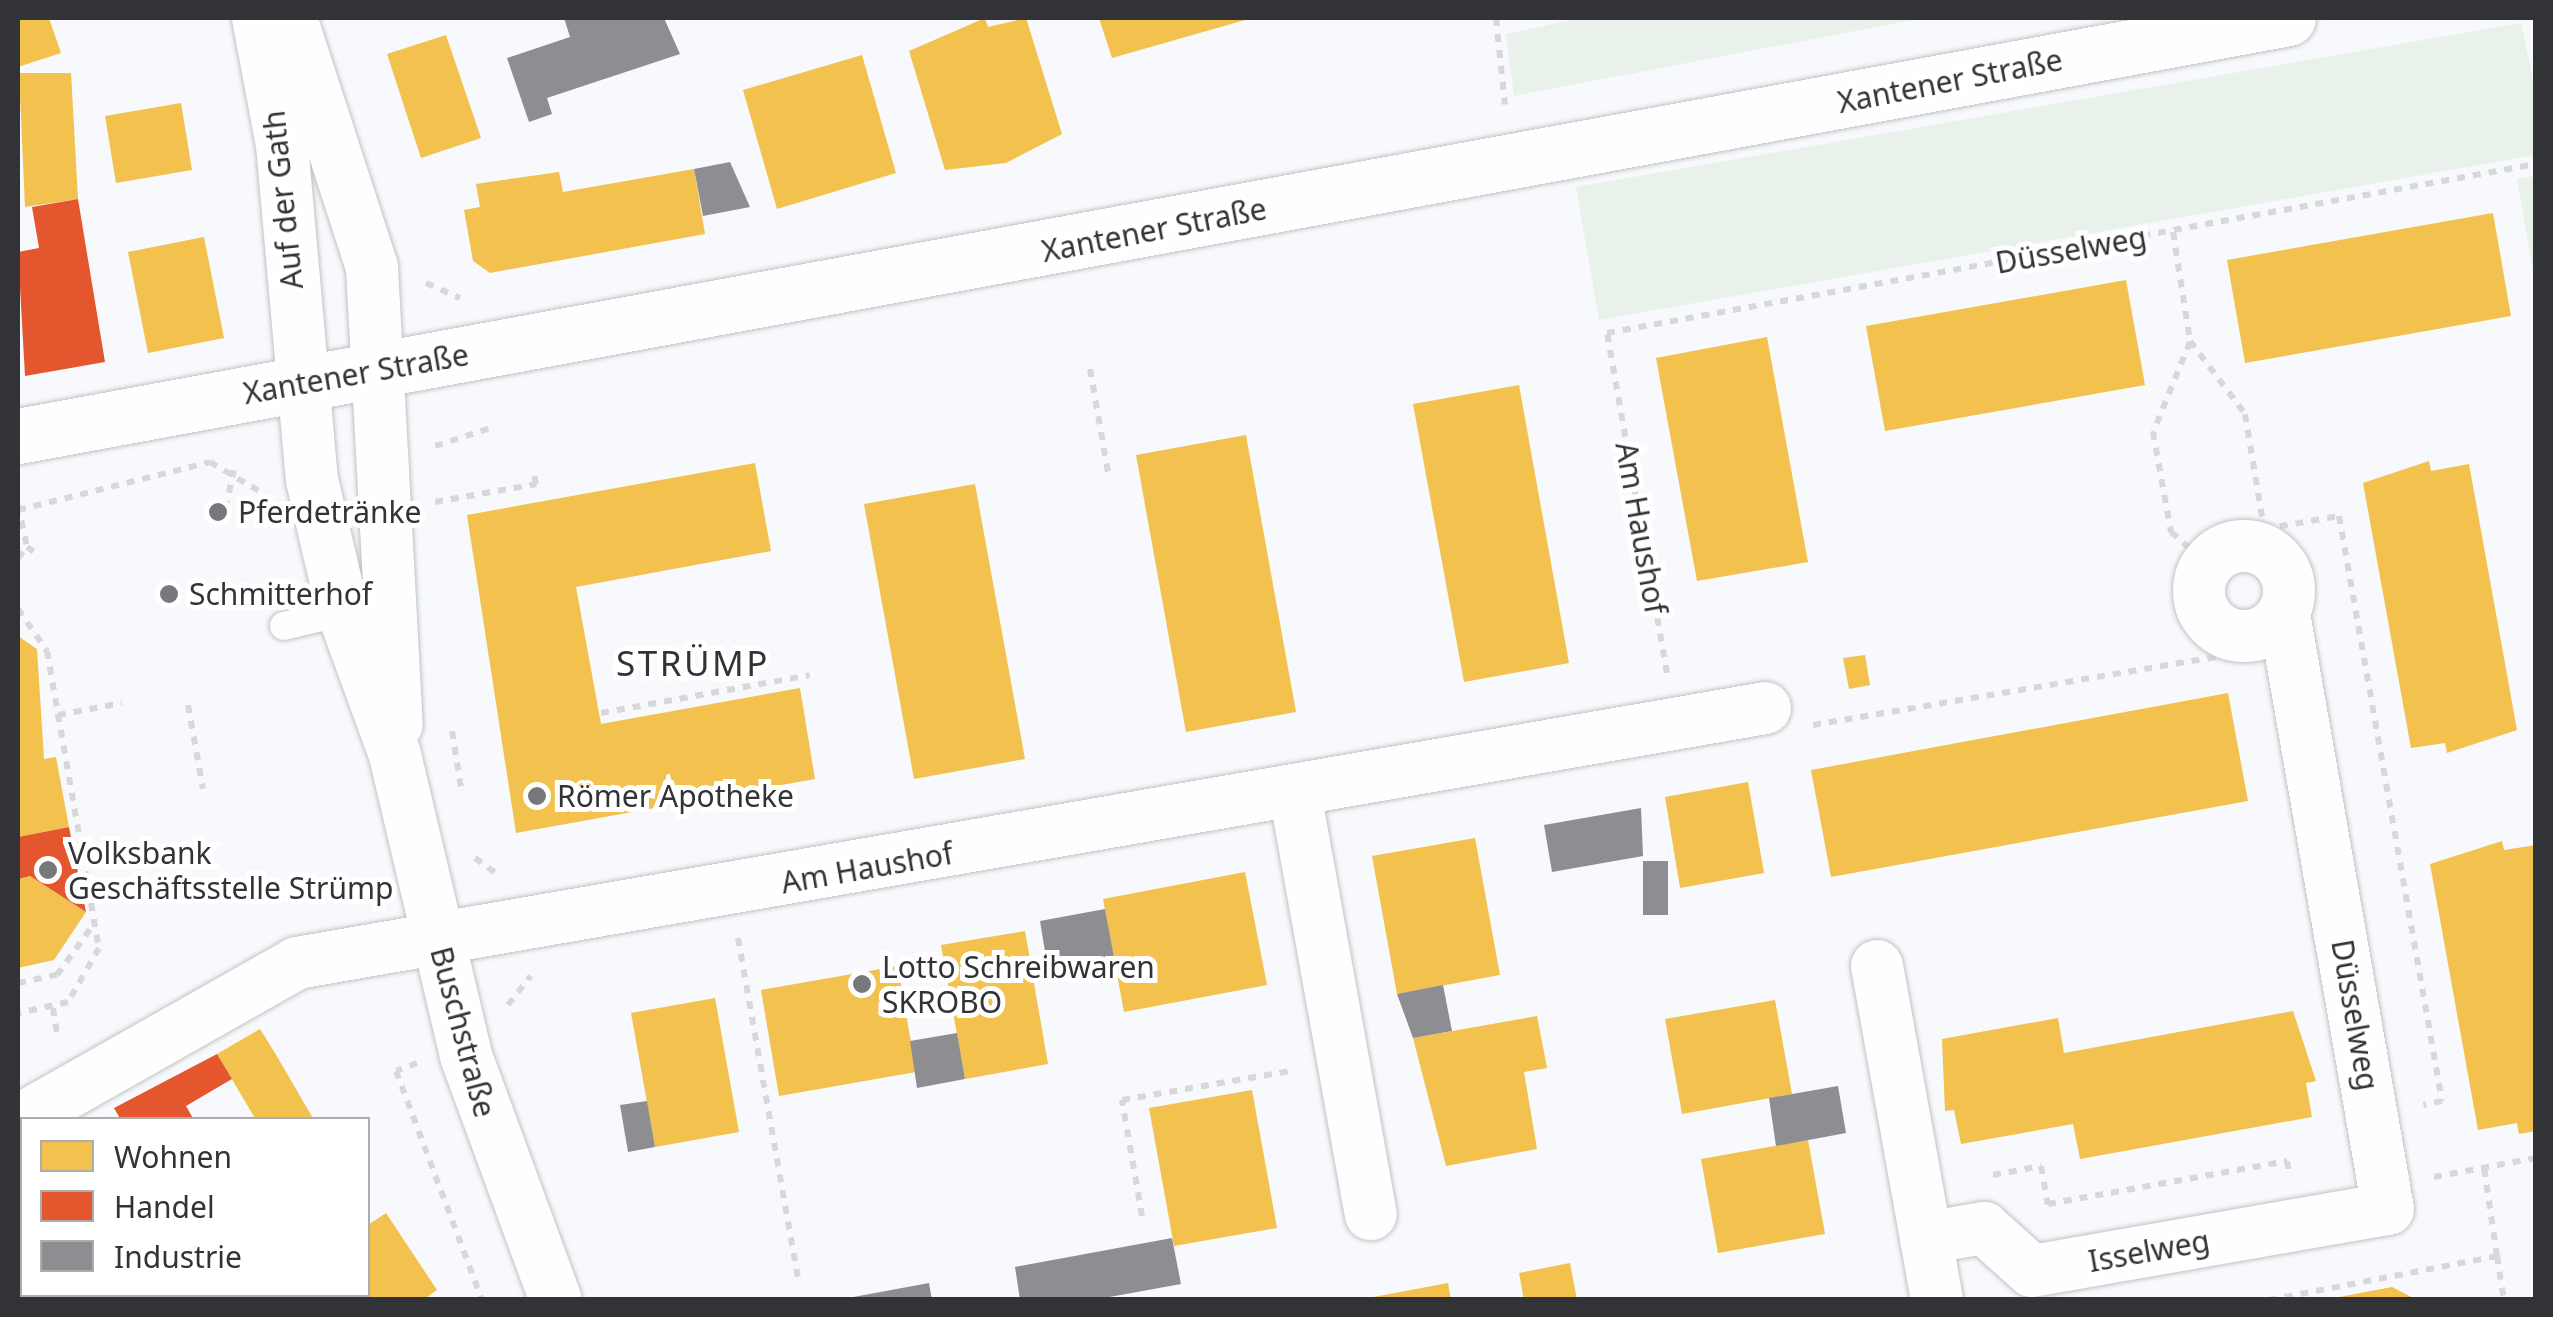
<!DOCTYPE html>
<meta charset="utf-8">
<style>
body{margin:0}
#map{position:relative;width:2553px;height:1317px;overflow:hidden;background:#f7f9fc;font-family:"Noto Sans",sans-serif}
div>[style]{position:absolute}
.green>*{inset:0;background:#e8f1ea}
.homes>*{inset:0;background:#f2c14e}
.shops>*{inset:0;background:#e4572e}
.industry>*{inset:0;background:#8d8d92}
.path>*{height:6px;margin-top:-3px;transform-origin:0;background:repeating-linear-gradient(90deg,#d7d8da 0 8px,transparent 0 16px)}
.roads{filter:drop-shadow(0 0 2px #c1c3c5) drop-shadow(0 0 2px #c1c3c5)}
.lane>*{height:28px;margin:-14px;padding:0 14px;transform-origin:14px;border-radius:14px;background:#fefeff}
.street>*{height:52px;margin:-26px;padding:0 26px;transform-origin:26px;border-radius:26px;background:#fefeff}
.street>.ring{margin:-26px;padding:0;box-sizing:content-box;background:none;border:52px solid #fefeff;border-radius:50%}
.secondary>*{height:55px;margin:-27.5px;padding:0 27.5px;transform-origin:27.5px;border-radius:27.5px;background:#fefeff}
.dots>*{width:28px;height:28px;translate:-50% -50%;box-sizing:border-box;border:5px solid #fff;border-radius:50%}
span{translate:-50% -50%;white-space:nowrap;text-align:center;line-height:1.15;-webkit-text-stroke:10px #fff;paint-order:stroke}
.street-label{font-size:30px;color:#313336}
.poi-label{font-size:30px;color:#313336}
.left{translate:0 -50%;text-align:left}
.quarter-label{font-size:35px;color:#313336;letter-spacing:2.5px}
.frame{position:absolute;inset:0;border:20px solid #313336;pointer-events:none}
.legend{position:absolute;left:20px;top:1117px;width:350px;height:180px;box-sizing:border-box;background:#fff;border:2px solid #adadaf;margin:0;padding:12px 18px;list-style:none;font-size:30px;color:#313336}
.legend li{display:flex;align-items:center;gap:20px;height:50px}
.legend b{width:50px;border:2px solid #adadaf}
</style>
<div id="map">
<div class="green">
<div style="clip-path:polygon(1581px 18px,1923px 18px,1514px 96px,1506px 34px)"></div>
<div style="clip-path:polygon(2521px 23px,2535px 89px,2535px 155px,1599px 320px,1576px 187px)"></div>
<div style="clip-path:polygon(2535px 176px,2536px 176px,2535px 282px,2517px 179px)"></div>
</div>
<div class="homes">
<div style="clip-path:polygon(18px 18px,49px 18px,61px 53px,18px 67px)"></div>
<div style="clip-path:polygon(985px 18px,988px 27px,1026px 18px,1062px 134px,1006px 163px,945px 170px,909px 51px)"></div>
<div style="clip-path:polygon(1099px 18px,1252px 18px,1112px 58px)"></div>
<div style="clip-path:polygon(446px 35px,481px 138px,421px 158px,387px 54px)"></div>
<div style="clip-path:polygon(862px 55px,896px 173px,777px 209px,743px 90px)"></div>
<div style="clip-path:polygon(19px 73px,71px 73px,78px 199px,25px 207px)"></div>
<div style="clip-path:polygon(181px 103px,192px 170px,116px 183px,105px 116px)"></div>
<div style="clip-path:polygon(694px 169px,705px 234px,490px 273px,473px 261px,464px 210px,480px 207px,476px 184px,559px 172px,563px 192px)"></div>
<div style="clip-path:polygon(2493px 213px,2511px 316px,2245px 363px,2227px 260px)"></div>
<div style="clip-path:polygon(204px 237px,224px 338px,148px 353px,128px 252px)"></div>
<div style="clip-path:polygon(2126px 280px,2145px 385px,1885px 431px,1866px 326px)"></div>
<div style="clip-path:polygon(1767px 337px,1808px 562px,1697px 581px,1656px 358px)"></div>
<div style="clip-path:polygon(1519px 385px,1569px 663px,1464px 682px,1413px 404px)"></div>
<div style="clip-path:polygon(1246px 435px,1296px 712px,1186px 732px,1136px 455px)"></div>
<div style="clip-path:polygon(2429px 461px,2431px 471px,2469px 464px,2517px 730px,2447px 753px,2445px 743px,2411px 748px,2363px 483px)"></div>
<div style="clip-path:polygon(755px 463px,771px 551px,576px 587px,601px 724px,800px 688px,815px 779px,516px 833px,467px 515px)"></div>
<div style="clip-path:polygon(975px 484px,1025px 759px,914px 779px,864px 504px)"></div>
<div style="clip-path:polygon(18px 636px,37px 649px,44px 759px,56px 757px,69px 827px,18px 837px)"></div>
<div style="clip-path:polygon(1865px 655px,1870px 685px,1849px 689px,1843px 658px)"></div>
<div style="clip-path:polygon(2228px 693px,2248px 801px,1831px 877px,1811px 770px)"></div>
<div style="clip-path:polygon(1748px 782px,1764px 873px,1680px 888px,1665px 797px)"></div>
<div style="clip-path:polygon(1475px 838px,1500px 975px,1397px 994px,1372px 856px)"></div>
<div style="clip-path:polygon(2502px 841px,2504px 850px,2536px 845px,2536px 1131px,2519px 1134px,2517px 1123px,2478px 1130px,2430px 864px)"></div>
<div style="clip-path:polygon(1245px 872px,1267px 985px,1124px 1012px,1103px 899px)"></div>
<div style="clip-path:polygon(30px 876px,86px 912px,54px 960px,18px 968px,18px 879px)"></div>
<div style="clip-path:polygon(1025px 931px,1048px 1064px,965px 1079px,941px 945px)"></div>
<div style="clip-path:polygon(898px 966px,916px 1072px,779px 1096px,761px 990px)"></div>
<div style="clip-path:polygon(715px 998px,739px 1132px,655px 1147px,631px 1013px)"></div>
<div style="clip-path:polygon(1775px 1000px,1792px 1094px,1682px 1114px,1665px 1019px)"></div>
<div style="clip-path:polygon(2293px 1011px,2316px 1081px,2306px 1083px,2312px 1117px,2080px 1159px,2073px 1124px,1961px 1144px,1954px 1110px,1945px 1111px,1942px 1039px,2058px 1018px,2064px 1053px)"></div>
<div style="clip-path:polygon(1537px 1016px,1547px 1068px,1524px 1072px,1537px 1149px,1446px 1166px,1413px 1038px)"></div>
<div style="clip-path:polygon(260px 1029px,275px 1053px,314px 1120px,256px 1120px,217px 1054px)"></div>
<div style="clip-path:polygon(1252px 1090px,1277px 1228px,1174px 1246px,1149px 1108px)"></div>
<div style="clip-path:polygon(1808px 1140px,1825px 1234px,1718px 1253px,1701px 1159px)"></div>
<div style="clip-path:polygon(22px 1210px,22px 1291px,18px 1293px,18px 1213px)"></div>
<div style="clip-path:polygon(386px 1213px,437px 1290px,423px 1300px,337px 1300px,368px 1294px,368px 1225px)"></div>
<div style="clip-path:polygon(1570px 1263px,1577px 1300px,1524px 1300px,1519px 1273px)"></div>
<div style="clip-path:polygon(1448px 1283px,1451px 1300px,1368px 1300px,1368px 1298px)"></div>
<div style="clip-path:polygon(2392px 1287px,2417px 1300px,2334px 1300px,2334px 1298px)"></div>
</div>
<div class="shops">
<div style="clip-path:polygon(78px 199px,105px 362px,25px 376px,18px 252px,39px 248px,32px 207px)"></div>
<div style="clip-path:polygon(69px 827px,76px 863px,86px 912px,30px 876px,18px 879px,18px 837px)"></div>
<div style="clip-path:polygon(217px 1054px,232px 1079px,186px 1106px,194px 1120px,121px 1120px,114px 1108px)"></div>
</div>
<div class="industry">
<div style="clip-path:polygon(564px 18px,664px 18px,680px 54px,547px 98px,552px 114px,529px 122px,507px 58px,570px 37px)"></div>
<div style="clip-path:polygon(730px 162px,750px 207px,703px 216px,694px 169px)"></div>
<div style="clip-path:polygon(1641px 808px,1643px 856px,1552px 872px,1544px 825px)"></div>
<div style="clip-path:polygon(1643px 861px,1668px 861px,1668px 915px,1643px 915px)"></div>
<div style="clip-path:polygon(1105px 909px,1114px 957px,1048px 970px,1040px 921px)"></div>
<div style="clip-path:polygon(1443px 985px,1452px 1031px,1413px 1038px,1397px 994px)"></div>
<div style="clip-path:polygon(957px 1033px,965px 1079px,917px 1088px,910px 1041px)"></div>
<div style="clip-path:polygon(1838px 1086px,1846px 1133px,1776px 1146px,1769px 1098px)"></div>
<div style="clip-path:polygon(647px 1101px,655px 1147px,628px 1152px,620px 1105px)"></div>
<div style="clip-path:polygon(1172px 1238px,1181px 1284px,1093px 1300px,1020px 1300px,1015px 1267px)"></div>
<div style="clip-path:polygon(929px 1283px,932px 1300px,848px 1300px,848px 1298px)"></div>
</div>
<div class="path">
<div style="left:1496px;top:18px;width:87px;rotate:84.1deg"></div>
<div style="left:2173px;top:232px;width:110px;rotate:81.1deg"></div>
<div style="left:2190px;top:341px;width:91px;rotate:53deg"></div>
<div style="left:2245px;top:414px;width:141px;rotate:80.6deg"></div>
<div style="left:426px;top:283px;width:37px;rotate:24deg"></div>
<div style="left:2190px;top:342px;width:97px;rotate:112.3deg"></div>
<div style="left:2153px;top:432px;width:102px;rotate:79.8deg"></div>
<div style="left:2171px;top:532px;width:49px;rotate:40.9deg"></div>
<div style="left:1090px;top:369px;width:105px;rotate:80.1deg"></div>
<div style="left:435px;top:446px;width:59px;rotate:-17.8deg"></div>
<div style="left:435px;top:502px;width:103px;rotate:-10.1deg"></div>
<div style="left:536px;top:484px;width:16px;rotate:-101deg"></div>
<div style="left:18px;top:505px;width:43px;rotate:77.9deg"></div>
<div style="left:18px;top:510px;width:198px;rotate:-14deg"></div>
<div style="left:210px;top:462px;width:57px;rotate:30.6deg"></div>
<div style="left:222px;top:524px;width:55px;rotate:-77.5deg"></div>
<div style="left:2264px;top:529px;width:76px;rotate:-9.8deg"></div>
<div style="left:2339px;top:516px;width:594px;rotate:80.01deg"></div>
<div style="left:2442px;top:1101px;width:19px;rotate:168deg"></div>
<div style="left:18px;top:558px;width:14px;rotate:-51deg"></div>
<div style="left:27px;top:547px;width:12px;rotate:35deg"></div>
<div style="left:18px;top:609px;width:51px;rotate:55.4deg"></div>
<div style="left:47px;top:651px;width:302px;rotate:80.1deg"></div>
<div style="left:99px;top:948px;width:62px;rotate:119.9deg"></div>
<div style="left:68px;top:1002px;width:51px;rotate:167.6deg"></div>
<div style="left:1667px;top:673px;width:345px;rotate:-100deg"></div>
<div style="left:1607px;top:333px;width:944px;rotate:-10.31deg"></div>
<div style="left:188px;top:705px;width:85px;rotate:79.9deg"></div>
<div style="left:601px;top:713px;width:212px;rotate:-10.3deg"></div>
<div style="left:58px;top:715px;width:65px;rotate:-10.6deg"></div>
<div style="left:1813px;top:725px;width:432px;rotate:-9.6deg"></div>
<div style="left:452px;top:731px;width:58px;rotate:81deg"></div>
<div style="left:475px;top:858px;width:27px;rotate:36deg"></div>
<div style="left:738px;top:938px;width:347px;rotate:80deg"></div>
<div style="left:18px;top:983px;width:40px;rotate:-12deg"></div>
<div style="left:57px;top:975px;width:62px;rotate:-54.2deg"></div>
<div style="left:508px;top:1005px;width:37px;rotate:-52deg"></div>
<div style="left:53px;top:1008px;width:30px;rotate:81deg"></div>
<div style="left:417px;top:1063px;width:22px;rotate:159deg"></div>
<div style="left:396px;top:1071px;width:245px;rotate:69.4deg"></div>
<div style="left:1993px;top:1175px;width:49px;rotate:-10.6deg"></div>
<div style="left:2041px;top:1166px;width:39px;rotate:80deg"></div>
<div style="left:2048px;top:1204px;width:243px;rotate:-10.2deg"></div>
<div style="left:2287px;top:1161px;width:13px;rotate:81deg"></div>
<div style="left:2434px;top:1177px;width:104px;rotate:-10.6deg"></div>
<div style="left:1142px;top:1216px;width:118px;rotate:-99.8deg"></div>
<div style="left:1122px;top:1100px;width:176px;rotate:-9.8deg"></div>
<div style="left:2497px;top:1256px;width:45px;rotate:81deg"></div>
<div style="left:189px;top:1294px;width:7px;rotate:63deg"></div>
<div style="left:2269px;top:1300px;width:232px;rotate:-10.9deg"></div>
<div style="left:2497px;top:1256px;width:90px;rotate:-98.3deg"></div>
</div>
<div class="roads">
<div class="lane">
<div style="left:284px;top:626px;width:61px;rotate:-13.3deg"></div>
</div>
<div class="street">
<div style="left:258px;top:18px;width:129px;rotate:79.3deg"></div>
<div style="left:282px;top:145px;width:336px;rotate:84.9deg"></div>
<div style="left:312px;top:480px;width:136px;rotate:76.8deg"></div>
<div style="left:343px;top:612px;width:152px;rotate:70deg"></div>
<div style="left:395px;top:755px;width:309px;rotate:76.7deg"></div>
<div style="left:466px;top:1056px;width:260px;rotate:69.8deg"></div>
<div style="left:291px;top:18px;width:263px;rotate:72deg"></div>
<div style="left:372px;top:268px;width:457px;rotate:86.9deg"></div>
<div class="ring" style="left:2199px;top:546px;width:38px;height:38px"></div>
<div style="left:1295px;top:793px;width:428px;rotate:79.8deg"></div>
<div style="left:1877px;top:966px;width:276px;rotate:79.8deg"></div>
<div style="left:18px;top:1121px;width:321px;rotate:-29.5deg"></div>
<div style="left:297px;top:963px;width:1490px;rotate:-9.85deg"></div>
<div style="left:1937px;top:1300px;width:63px;rotate:-100.1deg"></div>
<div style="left:1926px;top:1238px;width:59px;rotate:-9.8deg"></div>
<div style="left:1984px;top:1228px;width:64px;rotate:41.9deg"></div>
<div style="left:2032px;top:1271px;width:361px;rotate:-9.9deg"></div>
<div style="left:2388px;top:1209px;width:604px;rotate:-99.91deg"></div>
</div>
<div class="secondary">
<div style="left:18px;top:436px;width:2308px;rotate:-10.43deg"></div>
</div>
</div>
<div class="dots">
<div style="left:218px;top:512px;background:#76787b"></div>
<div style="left:169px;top:594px;background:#76787b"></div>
<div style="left:537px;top:796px;background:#76787b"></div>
<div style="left:48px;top:870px;background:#76787b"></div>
<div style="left:862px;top:984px;background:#76787b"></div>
</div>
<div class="street-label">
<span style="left:1950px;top:81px;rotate:-11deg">Xantener Straße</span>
<span style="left:283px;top:200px;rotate:-96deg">Auf der Gath</span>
<span style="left:1154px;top:230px;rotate:-11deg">Xantener Straße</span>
<span style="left:2071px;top:250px;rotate:-10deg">Düsselweg</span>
<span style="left:356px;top:374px;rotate:-10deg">Xantener Straße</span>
<span style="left:1641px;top:528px;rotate:80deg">Am Haushof</span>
<span style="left:867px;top:868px;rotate:-10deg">Am Haushof</span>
<span style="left:2355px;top:1015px;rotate:80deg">Düsselweg</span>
<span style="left:463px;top:1032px;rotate:75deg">Buschstraße</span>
<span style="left:2149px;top:1251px;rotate:-10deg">Isselweg</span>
</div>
<div class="poi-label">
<span class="left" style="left:238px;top:512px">Pferdetränke</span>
<span class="left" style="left:189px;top:594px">Schmitterhof</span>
<span class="left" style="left:557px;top:796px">Römer Apotheke</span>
<span class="left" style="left:68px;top:870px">Volksbank<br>Geschäftsstelle Strümp</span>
<span class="left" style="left:882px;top:984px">Lotto Schreibwaren<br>SKROBO</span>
</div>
<div class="quarter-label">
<span style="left:693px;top:663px">STRÜMP</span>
</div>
<div class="frame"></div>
<ul class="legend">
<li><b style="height:28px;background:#f2c14e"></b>Wohnen</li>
<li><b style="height:28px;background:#e4572e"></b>Handel</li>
<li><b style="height:28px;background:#8d8d92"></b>Industrie</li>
</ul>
</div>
